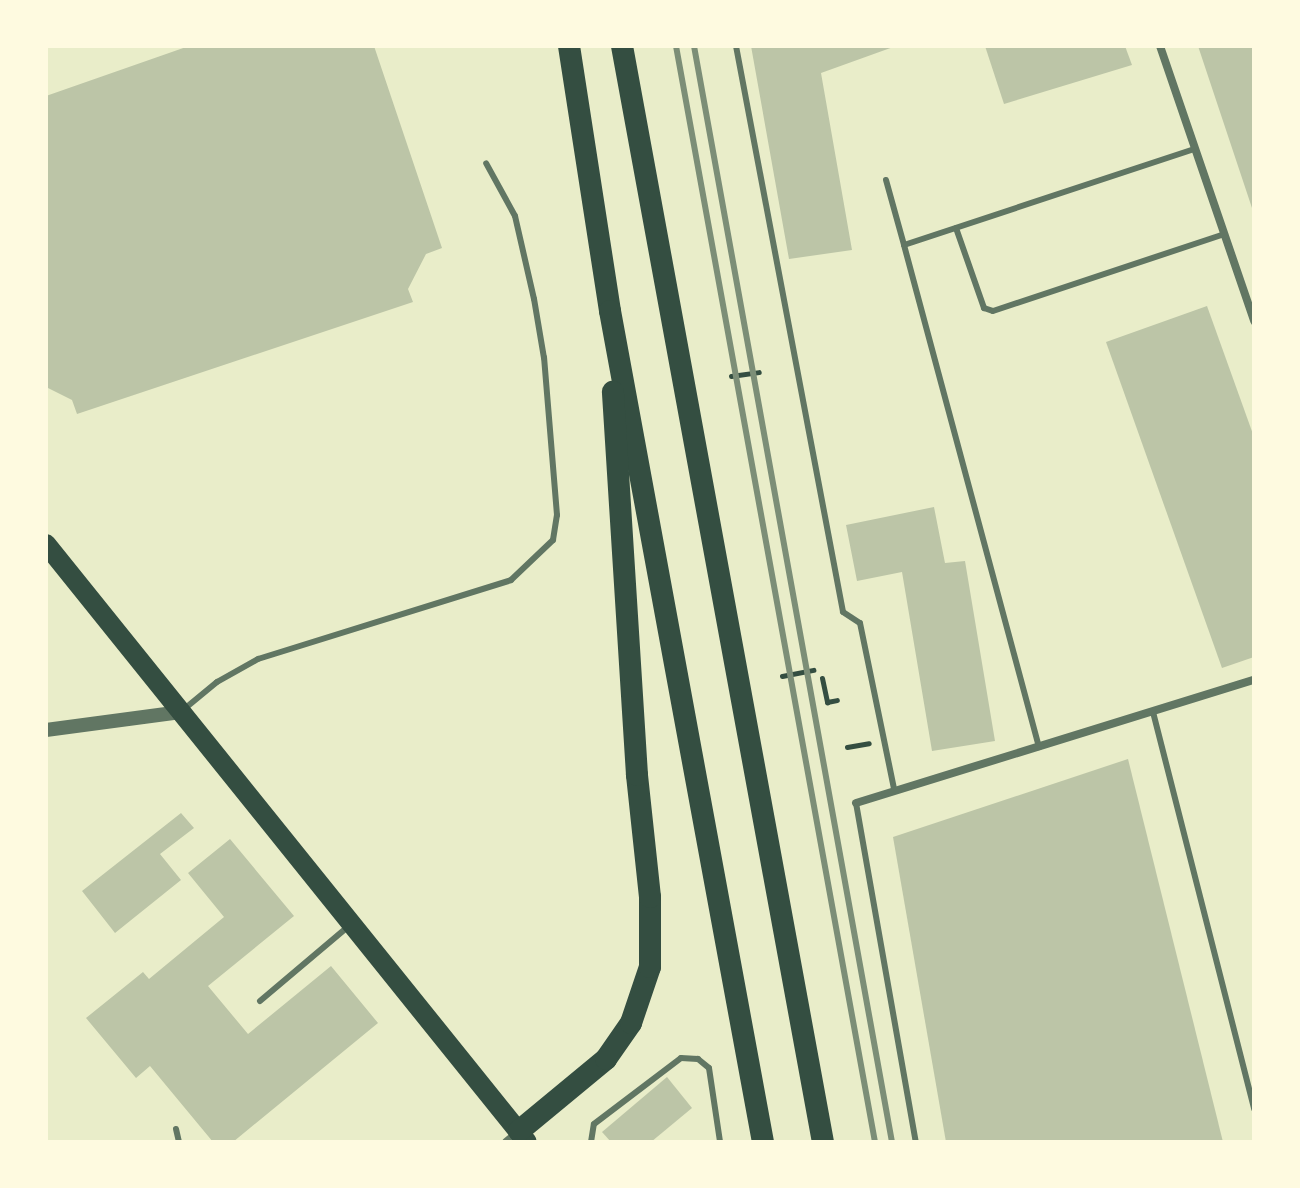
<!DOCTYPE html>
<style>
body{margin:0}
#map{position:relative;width:1300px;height:1188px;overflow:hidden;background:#e9edc9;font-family:Merriweather,serif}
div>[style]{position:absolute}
.building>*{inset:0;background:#bcc5a7}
.path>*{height:5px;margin:-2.5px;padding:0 2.5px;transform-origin:2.5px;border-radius:2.5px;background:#344e41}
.service>*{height:6px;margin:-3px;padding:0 3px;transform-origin:3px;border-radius:3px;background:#617663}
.minor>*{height:8px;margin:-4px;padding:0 4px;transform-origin:4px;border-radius:4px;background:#617663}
.tertiary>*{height:14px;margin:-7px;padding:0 7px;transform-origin:7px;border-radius:7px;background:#617663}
.primary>*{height:20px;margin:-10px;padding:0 10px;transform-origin:10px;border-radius:10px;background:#344e41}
.trunk>*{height:22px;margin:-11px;padding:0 11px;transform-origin:11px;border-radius:11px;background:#344e41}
.rail>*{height:6px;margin:-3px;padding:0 3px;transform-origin:3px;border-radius:3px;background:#7c8e77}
span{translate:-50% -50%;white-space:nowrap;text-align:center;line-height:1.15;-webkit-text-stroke:6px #fefae0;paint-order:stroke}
.frame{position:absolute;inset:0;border:48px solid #fefae0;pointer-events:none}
</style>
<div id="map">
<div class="building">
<div style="clip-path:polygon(189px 46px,374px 46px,442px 248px,426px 254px,408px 289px,413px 302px,77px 414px,72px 400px,46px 387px,46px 96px)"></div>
<div style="clip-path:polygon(751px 46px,896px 46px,821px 73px,852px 250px,789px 259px)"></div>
<div style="clip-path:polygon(985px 46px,1125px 46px,1132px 65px,1004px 104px)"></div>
<div style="clip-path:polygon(1198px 46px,1254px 46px,1254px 211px,1253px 211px)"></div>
<div style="clip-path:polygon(1207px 306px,1254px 437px,1254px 657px,1222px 668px,1106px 342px)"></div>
<div style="clip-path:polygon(934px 507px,945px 563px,965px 561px,995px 741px,932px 751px,902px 572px,857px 581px,846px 525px)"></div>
<div style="clip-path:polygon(1128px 759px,1223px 1142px,946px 1142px,893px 837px)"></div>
<div style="clip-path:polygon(181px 813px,194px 828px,160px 854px,181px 880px,115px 933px,82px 891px)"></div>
<div style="clip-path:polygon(230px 839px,294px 916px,208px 986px,248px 1034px,331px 966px,378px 1023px,233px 1142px,213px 1142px,150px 1066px,136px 1078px,86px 1018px,143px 972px,149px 979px,224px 917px,188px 873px)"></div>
<div style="clip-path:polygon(667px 1077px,692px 1108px,651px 1142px,611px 1142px,602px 1132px)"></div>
</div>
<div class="path">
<div style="left:731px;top:376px;width:28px;rotate:-8deg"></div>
<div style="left:782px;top:676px;width:32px;rotate:-11deg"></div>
<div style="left:822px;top:678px;width:25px;rotate:78deg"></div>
<div style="left:827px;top:702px;width:10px;rotate:-11deg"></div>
<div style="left:847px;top:747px;width:22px;rotate:-10deg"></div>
</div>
<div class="service">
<div style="left:736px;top:46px;width:576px;rotate:79.29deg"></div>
<div style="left:843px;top:612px;width:20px;rotate:33deg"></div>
<div style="left:860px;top:623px;width:168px;rotate:78.4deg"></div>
<div style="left:886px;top:180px;width:67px;rotate:74.5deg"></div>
<div style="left:904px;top:245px;width:305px;rotate:-18.3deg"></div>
<div style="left:956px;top:228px;width:85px;rotate:70.7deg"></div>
<div style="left:984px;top:308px;width:9px;rotate:18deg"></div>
<div style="left:993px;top:311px;width:244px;rotate:-18.4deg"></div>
<div style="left:904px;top:245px;width:520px;rotate:74.95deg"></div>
<div style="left:183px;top:710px;width:44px;rotate:-39.5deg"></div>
<div style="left:217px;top:682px;width:47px;rotate:-29.3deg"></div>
<div style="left:258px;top:659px;width:265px;rotate:-17.3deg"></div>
<div style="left:511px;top:580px;width:58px;rotate:-43.6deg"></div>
<div style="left:553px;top:540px;width:25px;rotate:-81deg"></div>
<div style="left:557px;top:515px;width:158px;rotate:-94.7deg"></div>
<div style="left:544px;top:358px;width:60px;rotate:-99.6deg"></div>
<div style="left:534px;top:299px;width:85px;rotate:-102.9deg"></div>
<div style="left:515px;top:216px;width:60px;rotate:-118.7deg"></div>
<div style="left:1153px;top:712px;width:410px;rotate:75.7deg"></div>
<div style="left:856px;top:803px;width:344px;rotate:80deg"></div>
<div style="left:260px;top:1001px;width:118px;rotate:-40.2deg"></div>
<div style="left:176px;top:1129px;width:13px;rotate:77deg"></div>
<div style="left:591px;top:1142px;width:18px;rotate:-81deg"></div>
<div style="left:594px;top:1124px;width:109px;rotate:-37.2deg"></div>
<div style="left:681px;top:1058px;width:17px;rotate:3deg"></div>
<div style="left:698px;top:1059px;width:14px;rotate:39deg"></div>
<div style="left:709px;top:1068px;width:75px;rotate:81.5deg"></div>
</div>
<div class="minor">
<div style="left:1160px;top:46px;width:291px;rotate:71.1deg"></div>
<div style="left:856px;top:803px;width:417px;rotate:-17.2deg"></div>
<div style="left:506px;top:1142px;width:16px;rotate:-40deg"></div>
</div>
<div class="tertiary">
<div style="left:46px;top:730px;width:136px;rotate:-7.6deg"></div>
</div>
<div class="primary">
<div style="left:46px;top:544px;width:767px;rotate:51.19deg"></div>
</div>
<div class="trunk">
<div style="left:569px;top:46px;width:268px;rotate:81.2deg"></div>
<div style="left:610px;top:311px;width:845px;rotate:79.57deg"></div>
<div style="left:622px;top:46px;width:1114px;rotate:79.61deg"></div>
<div style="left:519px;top:1131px;width:113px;rotate:-39.6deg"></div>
<div style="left:606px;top:1059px;width:44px;rotate:-55.2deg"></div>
<div style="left:631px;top:1023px;width:59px;rotate:-71.3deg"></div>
<div style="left:650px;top:967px;width:70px;rotate:-90deg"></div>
<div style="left:650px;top:897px;width:123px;rotate:-96.1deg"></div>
<div style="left:637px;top:775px;width:384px;rotate:-93.6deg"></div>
</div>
<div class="rail">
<div style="left:676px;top:46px;width:1114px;rotate:79.71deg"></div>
<div style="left:694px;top:46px;width:1114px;rotate:79.76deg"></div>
</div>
<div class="frame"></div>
</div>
